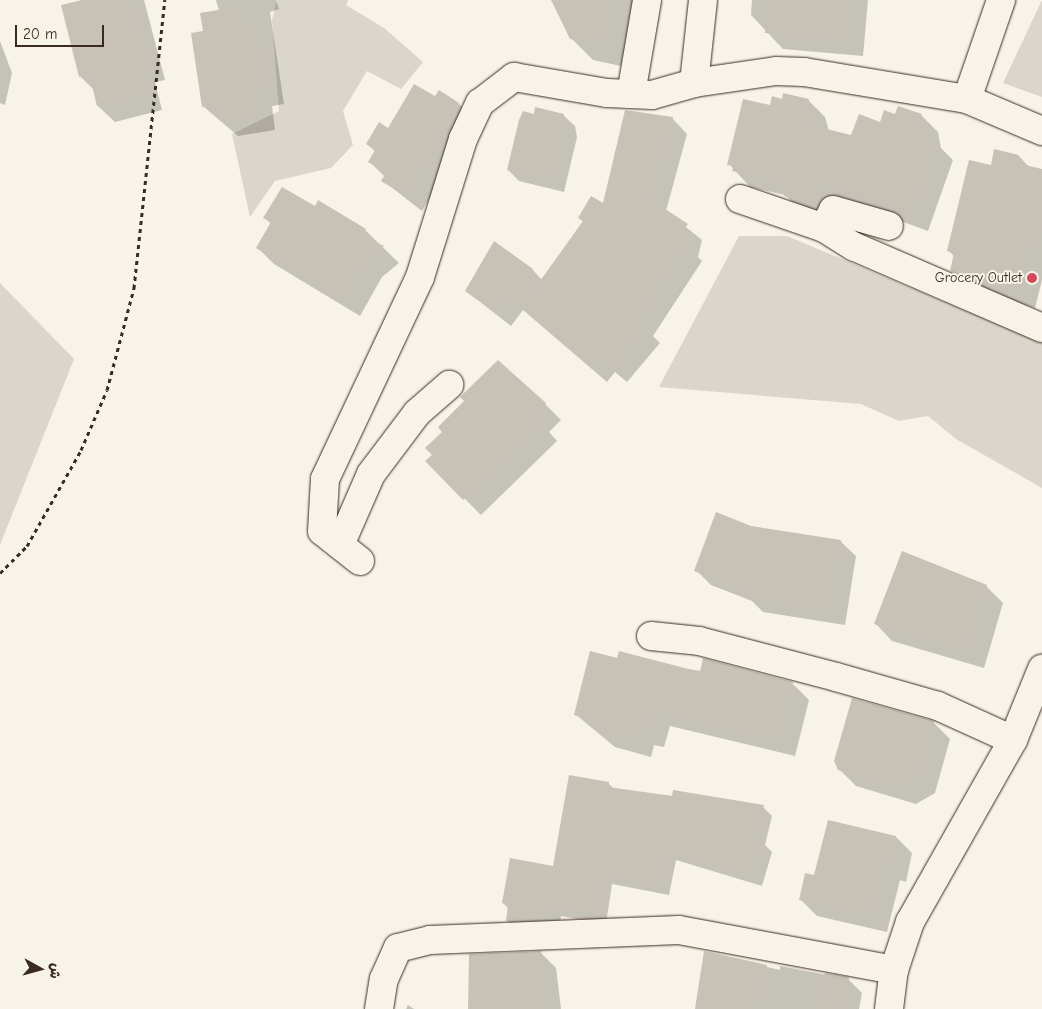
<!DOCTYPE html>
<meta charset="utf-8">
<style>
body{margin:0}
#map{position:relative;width:1042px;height:1009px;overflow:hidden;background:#f7f3e8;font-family:"Comic Neue","Playpen Sans Arabic",sans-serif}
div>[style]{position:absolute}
.green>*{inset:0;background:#dbd6cb}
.shadow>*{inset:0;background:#0003}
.building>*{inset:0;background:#c8c1b6}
.path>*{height:3px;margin-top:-1.5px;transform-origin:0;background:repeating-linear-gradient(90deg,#3b2a1e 0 4px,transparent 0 8px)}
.roads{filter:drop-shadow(0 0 1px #3b2a1e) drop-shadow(0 0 1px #3b2a1e)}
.street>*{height:28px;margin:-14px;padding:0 14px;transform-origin:14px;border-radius:14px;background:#f7f3e8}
.secondary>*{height:28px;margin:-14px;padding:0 14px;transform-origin:14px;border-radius:14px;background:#f7f3e8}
.dots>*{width:14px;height:14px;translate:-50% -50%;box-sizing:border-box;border:2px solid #f7f3e8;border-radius:50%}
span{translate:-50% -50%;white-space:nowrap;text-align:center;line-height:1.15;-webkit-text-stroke:4px #f7f3e8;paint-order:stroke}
.poi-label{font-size:14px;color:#3b2a1e}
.right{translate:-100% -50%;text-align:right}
.north{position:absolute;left:15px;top:944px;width:50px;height:50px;-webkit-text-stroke:4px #f7f3e8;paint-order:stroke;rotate:97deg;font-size:14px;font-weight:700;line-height:20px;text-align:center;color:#3b2a1e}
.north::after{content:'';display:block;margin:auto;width:18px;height:22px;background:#3b2a1e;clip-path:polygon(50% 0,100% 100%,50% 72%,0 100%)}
.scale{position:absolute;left:15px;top:25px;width:89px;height:22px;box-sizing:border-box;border:2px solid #3b2a1e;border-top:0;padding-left:6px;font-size:15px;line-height:18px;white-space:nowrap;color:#3b2a1e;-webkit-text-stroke:4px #f7f3e8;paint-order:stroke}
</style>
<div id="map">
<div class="green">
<div style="clip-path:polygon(277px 0,348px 0,346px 5px,384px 28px,423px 62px,401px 89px,367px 71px,343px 111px,353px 145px,331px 168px,275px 181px,250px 217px,232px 134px,279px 111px,272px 20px)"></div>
<div style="clip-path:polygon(1042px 0,1042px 97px,1003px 83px)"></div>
<div style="clip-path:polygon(739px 236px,787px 236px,1042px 343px,1042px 488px,956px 439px,928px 416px,899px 421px,861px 404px,659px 387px)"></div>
<div style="clip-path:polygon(0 283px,74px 359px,0 545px)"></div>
</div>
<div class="shadow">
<div style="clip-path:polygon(87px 0,144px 0,165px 80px,155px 82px,162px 110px,115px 122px,98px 106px,94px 90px,80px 76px)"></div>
<div style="clip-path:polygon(216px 0,276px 0,279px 9px,270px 12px,284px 104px,272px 106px,275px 130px,238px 136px,204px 107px,204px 32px,219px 11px)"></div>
<div style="clip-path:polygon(552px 0,636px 0,621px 66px,593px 60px,571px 38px)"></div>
<div style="clip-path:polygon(752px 0,868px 0,863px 56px,783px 49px,751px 15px)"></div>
<div style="clip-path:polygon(0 41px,12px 73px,5px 105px,0 103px)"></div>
<div style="clip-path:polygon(435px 98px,459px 104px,475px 120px,422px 211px,382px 180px,385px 177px,370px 162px,376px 152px,367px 144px)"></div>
<div style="clip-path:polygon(783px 100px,808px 100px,825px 117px,829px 131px,851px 136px,896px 115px,921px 115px,938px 132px,941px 148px,953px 160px,928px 231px,838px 198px,833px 220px,802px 212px,785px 195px,750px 187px,729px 164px,771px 106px)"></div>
<div style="clip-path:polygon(535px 115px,563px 115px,575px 126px,577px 137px,564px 192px,519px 181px,508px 170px)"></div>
<div style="clip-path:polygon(672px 118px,687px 134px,666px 211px,702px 240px,698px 257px,702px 261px,653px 336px,660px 343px,627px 382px,615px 372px,607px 382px,523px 310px,511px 326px,466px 291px,532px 269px,542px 280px,584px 222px,579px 218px,604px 205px)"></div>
<div style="clip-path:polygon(1019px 156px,1030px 168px,1042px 170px,1042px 280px,1035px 308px,968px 287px,952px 271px,955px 257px,949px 251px,992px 166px)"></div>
<div style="clip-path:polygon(315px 208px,365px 230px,399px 263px,382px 277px,360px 316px,274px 264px,257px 247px,271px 224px,265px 218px)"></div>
<div style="clip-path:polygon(528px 387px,561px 420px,549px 432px,557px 441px,481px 515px,427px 461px)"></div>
<div style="clip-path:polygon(750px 527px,840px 541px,856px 556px,845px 625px,763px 612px,752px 601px,711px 585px,696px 570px)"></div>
<div style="clip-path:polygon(903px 553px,986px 586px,1003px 603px,984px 668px,892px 641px,876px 624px)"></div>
<div style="clip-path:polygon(618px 660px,792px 683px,809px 700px,795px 756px,670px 726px,664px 747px,654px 745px,651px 757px,615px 747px,575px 714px)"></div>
<div style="clip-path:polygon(853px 699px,934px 723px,950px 739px,935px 793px,916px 804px,856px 786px,839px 769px)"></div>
<div style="clip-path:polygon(608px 783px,614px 789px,763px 807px,772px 816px,765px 845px,772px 852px,762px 886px,676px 860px,669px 895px,612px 884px,606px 924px,561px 916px,560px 923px,551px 921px,550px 929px,517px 930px,508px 921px,509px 909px,503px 903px,554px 867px)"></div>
<div style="clip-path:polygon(896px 837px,912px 853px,906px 882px,900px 880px,887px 932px,817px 916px,800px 899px,815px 877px)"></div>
<div style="clip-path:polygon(540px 952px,556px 968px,561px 1009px,469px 1009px)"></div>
<div style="clip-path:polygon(705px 952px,780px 970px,780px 966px,848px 979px,862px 993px,859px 1009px,696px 1009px)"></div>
<div style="clip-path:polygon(408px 1005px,414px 1009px,406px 1009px)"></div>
</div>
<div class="building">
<div style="clip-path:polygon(82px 0,132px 0,149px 64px,139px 66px,146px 94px,97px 106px,89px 74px,79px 77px,61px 5px)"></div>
<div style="clip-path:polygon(551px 0,610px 0,600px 46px,570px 39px)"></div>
<div style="clip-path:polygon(768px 0,851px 0,847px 40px,765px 33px)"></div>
<div style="clip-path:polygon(242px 6px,245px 25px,258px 22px,268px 88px,256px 90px,259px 114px,221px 120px,219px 105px,202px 107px,191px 33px,203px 31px,200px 13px)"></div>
<div style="clip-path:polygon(414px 84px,435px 96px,439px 90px,459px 103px,406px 196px,381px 181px,386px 173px,368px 162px,375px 150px,366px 144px,379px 122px,388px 128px)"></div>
<div style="clip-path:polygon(783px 93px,809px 99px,806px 109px,813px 111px,810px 125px,851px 135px,859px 114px,880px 122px,884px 110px,895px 114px,898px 106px,922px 114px,919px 122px,927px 124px,922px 137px,937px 143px,912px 215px,822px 182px,817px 204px,784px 196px,787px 183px,732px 171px,734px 166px,727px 165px,743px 99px,770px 105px,772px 96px,782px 99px)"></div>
<div style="clip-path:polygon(535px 107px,564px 114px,562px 123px,567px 124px,553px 181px,507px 170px,519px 120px,523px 111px,534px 114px)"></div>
<div style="clip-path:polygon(625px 110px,673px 117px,650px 199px,688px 224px,683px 231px,688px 234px,683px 241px,688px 244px,638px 320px,646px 327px,611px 368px,599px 358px,591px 367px,507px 295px,495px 312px,465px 291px,494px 241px,533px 269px,525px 302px,583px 221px,578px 218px,591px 196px,603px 203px)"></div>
<div style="clip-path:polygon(994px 149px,1019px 155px,1017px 163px,1042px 169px,1042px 226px,1037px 247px,1030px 245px,1019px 292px,950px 271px,954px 253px,947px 251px,969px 160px,991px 165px)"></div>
<div style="clip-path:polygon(282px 187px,315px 206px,318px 200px,366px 229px,362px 235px,384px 246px,365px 261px,344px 300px,256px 248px,271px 222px,263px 218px)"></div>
<div style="clip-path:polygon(498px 360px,546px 403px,533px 415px,542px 424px,463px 500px,425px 461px,432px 455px,425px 448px,442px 432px,438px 427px,464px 401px,460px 397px)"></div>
<div style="clip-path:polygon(716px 512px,751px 526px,841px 540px,830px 611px,746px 597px,747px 591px,694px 571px)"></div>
<div style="clip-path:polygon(902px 551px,987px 585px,967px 652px,874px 624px)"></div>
<div style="clip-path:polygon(590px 651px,617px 658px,619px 651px,700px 672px,703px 658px,793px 682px,779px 740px,653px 710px,648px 731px,638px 729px,635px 741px,597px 731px,600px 722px,574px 715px)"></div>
<div style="clip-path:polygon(852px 698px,934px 721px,919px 777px,898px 788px,838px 770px,834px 761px)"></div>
<div style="clip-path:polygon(569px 775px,609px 782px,608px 787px,672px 796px,673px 790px,764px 805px,756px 839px,763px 841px,752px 877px,667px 851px,660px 887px,603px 875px,597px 915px,552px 907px,551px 914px,542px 912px,541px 920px,506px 921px,508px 905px,502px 903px,510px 858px,553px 866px)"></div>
<div style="clip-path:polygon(828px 820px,896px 836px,889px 866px,883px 864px,871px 917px,799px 900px,805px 873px,814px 875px)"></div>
<div style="clip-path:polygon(541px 951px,543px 1009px,468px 1009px,469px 954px)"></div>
<div style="clip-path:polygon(704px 951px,767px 965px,756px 1009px,695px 1009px)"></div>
<div style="clip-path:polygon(825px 973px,849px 977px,843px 1009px,817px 1009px)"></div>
</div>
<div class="path">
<div style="left:0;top:573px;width:38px;rotate:-45deg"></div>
<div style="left:27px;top:546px;width:110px;rotate:-60.6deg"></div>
<div style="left:81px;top:450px;width:65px;rotate:-66.6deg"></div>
<div style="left:107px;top:390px;width:106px;rotate:-75.2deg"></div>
<div style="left:134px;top:288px;width:290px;rotate:-83.9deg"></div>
</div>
<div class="roads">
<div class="street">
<div style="left:694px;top:83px;width:83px;rotate:-83.8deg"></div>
<div style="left:631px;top:94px;width:95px;rotate:-80.3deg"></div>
<div style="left:967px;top:99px;width:105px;rotate:-71deg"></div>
<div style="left:740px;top:199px;width:89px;rotate:19deg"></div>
<div style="left:824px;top:228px;width:36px;rotate:32deg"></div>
<div style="left:855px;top:247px;width:204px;rotate:23.4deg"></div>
<div style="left:824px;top:228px;width:20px;rotate:-63deg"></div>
<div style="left:833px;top:210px;width:58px;rotate:15.9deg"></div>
<div style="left:340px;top:545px;width:77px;rotate:-66.4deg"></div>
<div style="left:371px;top:474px;width:76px;rotate:-53deg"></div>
<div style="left:417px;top:413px;width:43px;rotate:-41.2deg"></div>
<div style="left:360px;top:561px;width:48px;rotate:-141.7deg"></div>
<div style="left:322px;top:531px;width:52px;rotate:-86.7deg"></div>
<div style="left:325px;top:479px;width:223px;rotate:-64.8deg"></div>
<div style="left:420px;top:277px;width:145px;rotate:-72.7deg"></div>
<div style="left:463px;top:139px;width:40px;rotate:-65deg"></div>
<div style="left:480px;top:103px;width:43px;rotate:-37.4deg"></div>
<div style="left:514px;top:77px;width:94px;rotate:9.8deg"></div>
<div style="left:607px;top:93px;width:45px;rotate:2.5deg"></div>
<div style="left:652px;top:95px;width:44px;rotate:-15.9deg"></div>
<div style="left:694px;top:83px;width:83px;rotate:-8.3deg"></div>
<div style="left:776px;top:71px;width:28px;rotate:2deg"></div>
<div style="left:804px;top:72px;width:165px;rotate:9.4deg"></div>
<div style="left:967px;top:99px;width:82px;rotate:23.1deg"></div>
<div style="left:651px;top:636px;width:48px;rotate:5.9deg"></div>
<div style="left:699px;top:641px;width:142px;rotate:14.7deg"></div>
<div style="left:836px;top:677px;width:106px;rotate:15.9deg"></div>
<div style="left:938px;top:706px;width:82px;rotate:24.4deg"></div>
<div style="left:379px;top:1009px;width:30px;rotate:-81deg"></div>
<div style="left:384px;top:979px;width:34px;rotate:-66deg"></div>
<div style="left:398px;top:948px;width:33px;rotate:-14deg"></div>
<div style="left:430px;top:940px;width:249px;rotate:-2.3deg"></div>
<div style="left:679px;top:930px;width:219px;rotate:10.5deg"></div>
</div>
<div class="secondary">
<div style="left:889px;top:1009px;width:39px;rotate:-83deg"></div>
<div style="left:894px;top:970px;width:51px;rotate:-71.6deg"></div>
<div style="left:910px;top:922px;width:209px;rotate:-60.5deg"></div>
<div style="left:1013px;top:740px;width:77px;rotate:-67.8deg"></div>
</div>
</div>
<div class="dots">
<div style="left:1032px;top:278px;background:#d1495b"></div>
</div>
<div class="poi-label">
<span class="right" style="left:1022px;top:278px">Grocery Outlet</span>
</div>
<div class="north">ش</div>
<div class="scale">20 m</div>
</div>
